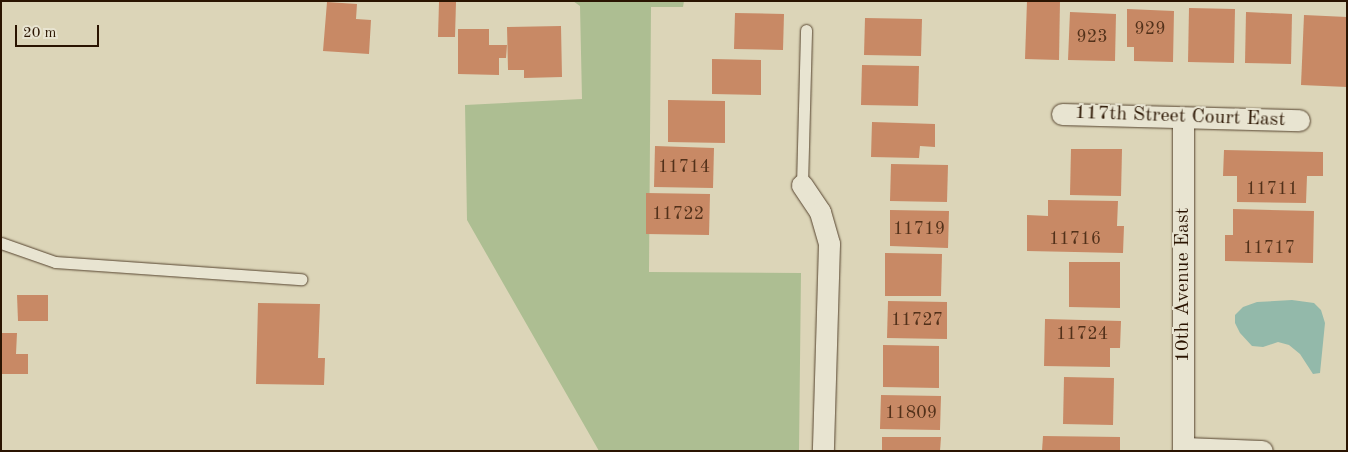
<!DOCTYPE html>
<style>
body{margin:0}
#map{position:relative;width:1348px;height:452px;overflow:hidden;background:#dcd5b8;font-family:"Old Standard TT",serif}
div>[style]{position:absolute}
.green>*{inset:0;background:#adbe92}
.water>*{inset:0;background:#93b9aa}
.building>*{inset:0;background:#c88965}
.roads{filter:drop-shadow(0 0 1px #56442f) drop-shadow(0 0 1px #56442f)}
.service>*{height:11px;margin:-5.5px;padding:0 5.5px;transform-origin:5.5px;border-radius:5.5px;background:#e8e4d1}
.minor>*{height:21px;margin:-10.5px;padding:0 10.5px;transform-origin:10.5px;border-radius:10.5px;background:#e8e4d1}
span{translate:-50% -50%;white-space:nowrap;text-align:center;line-height:1.15;-webkit-text-stroke:4px #e8e4d1;paint-order:stroke}
.number-label{font-size:18px;color:#52311a}
.number-label span{-webkit-text-stroke-width:0}
.street-label{font-size:20px;color:#2a1401}
.frame{position:absolute;inset:0;border:2px solid #2a1401;pointer-events:none}
.scale{position:absolute;left:15px;top:25px;width:84px;height:22px;box-sizing:border-box;border:2px solid #2a1401;border-top:0;padding-left:6px;font-size:15px;line-height:18px;white-space:nowrap;color:#2a1401;-webkit-text-stroke:4px #e8e4d1;paint-order:stroke}
</style>
<div id="map">
<div class="green">
<div style="clip-path:polygon(573px 1px,684px 1px,683px 7px,651px 7px,649px 272px,801px 273px,799px 451px,599px 451px,467px 220px,465px 105px,582px 99px,580px 6px)"></div>
</div>
<div class="water">
<div style="clip-path:polygon(1292px 300px,1314px 303px,1321px 310px,1325px 323px,1320px 373px,1313px 374px,1300px 354px,1289px 345px,1278px 342px,1263px 347px,1252px 346px,1240px 333px,1235px 323px,1235px 315px,1243px 307px,1257px 302px)"></div>
</div>
<div class="building">
<div style="clip-path:polygon(1027px 1px,1060px 1px,1059px 60px,1025px 59px)"></div>
<div style="clip-path:polygon(327px 2px,357px 4px,356px 19px,371px 20px,369px 54px,323px 51px)"></div>
<div style="clip-path:polygon(439px 2px,456px 2px,455px 37px,438px 37px)"></div>
<div style="clip-path:polygon(1189px 8px,1235px 9px,1234px 63px,1188px 62px)"></div>
<div style="clip-path:polygon(1127px 9px,1174px 11px,1173px 62px,1134px 61px,1134px 47px,1127px 47px)"></div>
<div style="clip-path:polygon(1070px 12px,1116px 14px,1115px 61px,1068px 60px)"></div>
<div style="clip-path:polygon(1246px 12px,1292px 14px,1291px 64px,1245px 63px)"></div>
<div style="clip-path:polygon(735px 13px,784px 14px,783px 50px,734px 49px)"></div>
<div style="clip-path:polygon(1304px 15px,1347px 17px,1347px 87px,1301px 85px)"></div>
<div style="clip-path:polygon(865px 18px,922px 19px,921px 56px,864px 55px)"></div>
<div style="clip-path:polygon(561px 26px,562px 77px,524px 78px,524px 70px,508px 70px,507px 27px)"></div>
<div style="clip-path:polygon(458px 29px,489px 29px,489px 45px,507px 45px,506px 58px,499px 58px,499px 75px,458px 74px)"></div>
<div style="clip-path:polygon(712px 59px,761px 60px,761px 95px,712px 94px)"></div>
<div style="clip-path:polygon(862px 65px,919px 66px,918px 106px,861px 105px)"></div>
<div style="clip-path:polygon(668px 100px,725px 101px,725px 143px,668px 142px)"></div>
<div style="clip-path:polygon(872px 122px,935px 124px,935px 147px,920px 146px,919px 158px,871px 157px)"></div>
<div style="clip-path:polygon(655px 146px,714px 148px,713px 188px,654px 187px)"></div>
<div style="clip-path:polygon(1071px 149px,1122px 149px,1121px 196px,1070px 195px)"></div>
<div style="clip-path:polygon(1224px 150px,1323px 152px,1323px 176px,1307px 176px,1306px 203px,1237px 202px,1237px 176px,1223px 176px)"></div>
<div style="clip-path:polygon(891px 164px,948px 165px,947px 202px,890px 201px)"></div>
<div style="clip-path:polygon(646px 193px,710px 194px,709px 235px,646px 234px)"></div>
<div style="clip-path:polygon(1048px 200px,1118px 201px,1117px 226px,1124px 226px,1123px 253px,1027px 251px,1027px 215px,1048px 216px)"></div>
<div style="clip-path:polygon(1233px 209px,1314px 211px,1313px 263px,1225px 261px,1225px 235px,1233px 235px)"></div>
<div style="clip-path:polygon(890px 210px,949px 211px,948px 248px,890px 246px)"></div>
<div style="clip-path:polygon(885px 253px,942px 254px,941px 296px,885px 296px)"></div>
<div style="clip-path:polygon(1069px 262px,1120px 262px,1120px 308px,1069px 307px)"></div>
<div style="clip-path:polygon(17px 295px,48px 295px,48px 321px,18px 321px)"></div>
<div style="clip-path:polygon(888px 301px,947px 302px,947px 339px,887px 338px)"></div>
<div style="clip-path:polygon(258px 303px,320px 304px,318px 358px,325px 358px,324px 385px,256px 384px)"></div>
<div style="clip-path:polygon(1045px 319px,1121px 321px,1120px 348px,1110px 348px,1110px 367px,1044px 366px)"></div>
<div style="clip-path:polygon(1px 333px,17px 333px,16px 354px,28px 354px,28px 374px,1px 374px)"></div>
<div style="clip-path:polygon(883px 345px,939px 346px,939px 388px,883px 387px)"></div>
<div style="clip-path:polygon(1064px 377px,1114px 378px,1113px 425px,1063px 424px)"></div>
<div style="clip-path:polygon(881px 395px,941px 396px,940px 430px,880px 429px)"></div>
<div style="clip-path:polygon(1043px 436px,1120px 437px,1120px 451px,1042px 451px)"></div>
<div style="clip-path:polygon(882px 437px,941px 437px,940px 451px,882px 451px)"></div>
</div>
<div class="roads">
<div class="service">
<div style="left:802px;top:185px;width:155px;rotate:-88.5deg"></div>
<div style="left:1px;top:243px;width:57px;rotate:19.4deg"></div>
<div style="left:55px;top:262px;width:247px;rotate:4deg"></div>
</div>
<div class="minor">
<div style="left:1062px;top:114px;width:237px;rotate:1.5deg"></div>
<div style="left:802px;top:185px;width:32px;rotate:56deg"></div>
<div style="left:820px;top:212px;width:33px;rotate:74deg"></div>
<div style="left:829px;top:244px;width:207px;rotate:91.7deg"></div>
<div style="left:1183px;top:448px;width:79px;rotate:2.2deg"></div>
<div style="left:1183px;top:451px;width:333px;rotate:-90deg"></div>
</div>
</div>
<div class="number-label">
<span style="left:1150px;top:29px">929</span>
<span style="left:1092px;top:37px">923</span>
<span style="left:684px;top:167px">11714</span>
<span style="left:1272px;top:189px">11711</span>
<span style="left:678px;top:214px">11722</span>
<span style="left:919px;top:229px">11719</span>
<span style="left:1075px;top:239px">11716</span>
<span style="left:1269px;top:248px">11717</span>
<span style="left:917px;top:320px">11727</span>
<span style="left:1082px;top:334px">11724</span>
<span style="left:911px;top:413px">11809</span>
</div>
<div class="street-label">
<span style="left:1180px;top:117px;rotate:2deg">117th Street Court East</span>
<span style="left:1183px;top:285px;rotate:-90deg">10th Avenue East</span>
</div>
<div class="frame"></div>
<div class="scale">20 m</div>
</div>
